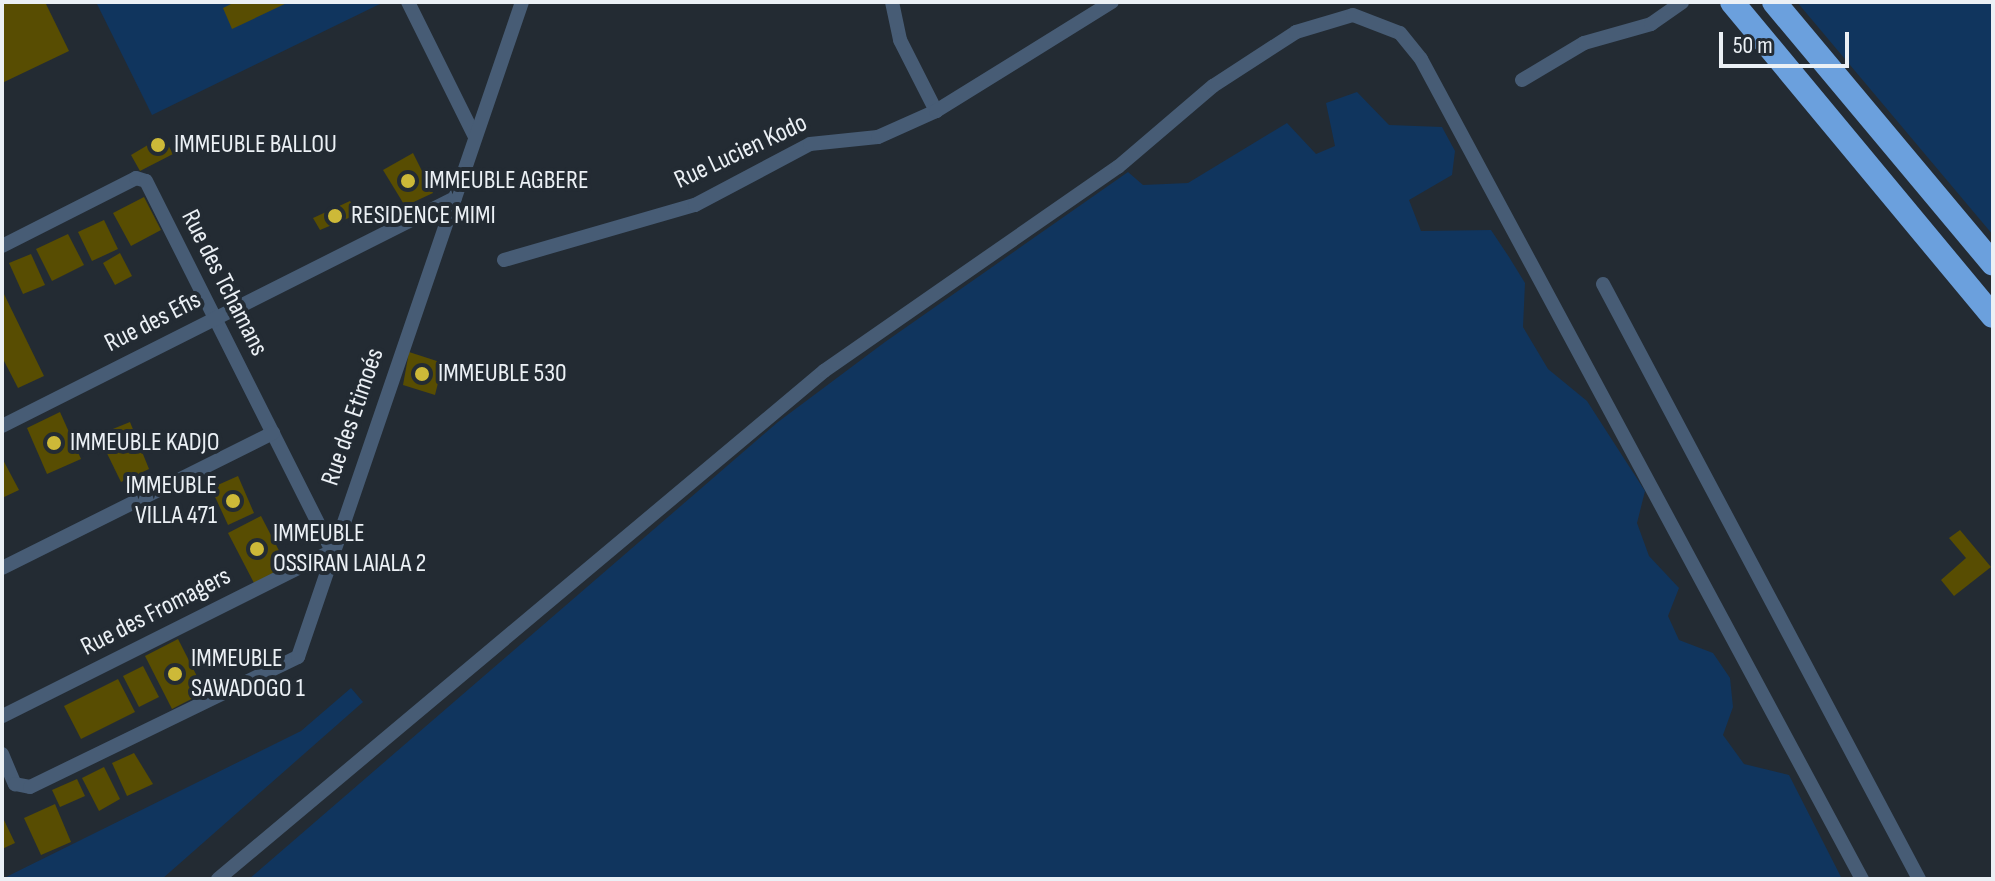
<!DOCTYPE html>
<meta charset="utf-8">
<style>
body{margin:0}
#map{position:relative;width:1995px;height:881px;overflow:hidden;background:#232b33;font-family:"Sofia Sans Condensed",sans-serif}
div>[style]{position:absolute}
.green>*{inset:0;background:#10355e}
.building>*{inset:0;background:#584d02}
.street>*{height:14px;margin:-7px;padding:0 7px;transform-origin:7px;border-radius:7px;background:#475c75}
.highway>*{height:24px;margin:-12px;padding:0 12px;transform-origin:12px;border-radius:12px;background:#6ba0dd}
.dots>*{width:22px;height:22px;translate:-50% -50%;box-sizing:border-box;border:4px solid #232b33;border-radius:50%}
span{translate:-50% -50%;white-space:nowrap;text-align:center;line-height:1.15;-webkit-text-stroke:8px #232b33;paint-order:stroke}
.poi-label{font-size:26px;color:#ebf0f5}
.left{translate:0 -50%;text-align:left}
.right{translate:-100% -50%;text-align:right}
.street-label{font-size:26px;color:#ebf0f5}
.frame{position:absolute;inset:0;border:4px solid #ebf0f5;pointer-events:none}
.scale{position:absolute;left:1719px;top:32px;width:130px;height:36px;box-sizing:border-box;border:4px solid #ebf0f5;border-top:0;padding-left:10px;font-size:24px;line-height:28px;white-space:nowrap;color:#ebf0f5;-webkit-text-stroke:6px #232b33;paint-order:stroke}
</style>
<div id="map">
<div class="green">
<div style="clip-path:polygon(96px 2px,384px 2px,152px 115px)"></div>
<div style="clip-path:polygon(1797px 2px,1993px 2px,1993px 235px)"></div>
<div style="clip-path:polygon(1357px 92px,1389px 125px,1442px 127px,1455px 151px,1452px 175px,1409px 200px,1421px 231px,1491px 230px,1509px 257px,1525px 283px,1523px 327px,1548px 369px,1587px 401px,1645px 491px,1637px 523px,1649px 556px,1679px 588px,1668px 616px,1679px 640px,1713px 653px,1730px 678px,1733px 707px,1723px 735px,1744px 764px,1789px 775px,1842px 879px,249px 879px,778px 422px,885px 342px,1128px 172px,1143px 185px,1188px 183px,1287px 123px,1316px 154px,1335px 146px,1326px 103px)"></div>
<div style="clip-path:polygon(351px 688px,363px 702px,162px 879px,2px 879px,301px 731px)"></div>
</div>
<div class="building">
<div style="clip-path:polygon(2px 2px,45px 2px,69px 51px,2px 83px)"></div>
<div style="clip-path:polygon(235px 2px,289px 2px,232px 29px,223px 8px)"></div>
<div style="clip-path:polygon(163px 136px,173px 154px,140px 171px,131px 155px)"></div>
<div style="clip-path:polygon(413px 153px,433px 193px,405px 206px,383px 170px)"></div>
<div style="clip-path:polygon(144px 197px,161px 230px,131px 246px,113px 213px)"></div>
<div style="clip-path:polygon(350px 201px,358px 214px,320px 230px,313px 218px)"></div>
<div style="clip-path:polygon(104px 220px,118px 249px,92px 261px,78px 232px)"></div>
<div style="clip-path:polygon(68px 234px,84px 265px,52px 281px,36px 249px)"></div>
<div style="clip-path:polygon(120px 253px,132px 276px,115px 285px,103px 263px)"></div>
<div style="clip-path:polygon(31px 254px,45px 285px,23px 294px,9px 263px)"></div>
<div style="clip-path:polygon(2px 290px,44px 376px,18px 388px,2px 357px)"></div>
<div style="clip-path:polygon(409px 352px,443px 363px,435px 395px,403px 385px)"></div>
<div style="clip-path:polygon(60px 412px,81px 459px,47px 474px,27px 428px)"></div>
<div style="clip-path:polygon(130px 422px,149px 469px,121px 482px,98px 435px)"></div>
<div style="clip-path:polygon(2px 458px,19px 490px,2px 498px)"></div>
<div style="clip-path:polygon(238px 476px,254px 513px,228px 525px,211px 488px)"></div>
<div style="clip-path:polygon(261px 516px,287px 566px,254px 583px,228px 533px)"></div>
<div style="clip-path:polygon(1960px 530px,1991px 567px,1954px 596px,1941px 580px,1966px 558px,1949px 538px)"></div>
<div style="clip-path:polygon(178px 639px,205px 692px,172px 709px,145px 656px)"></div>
<div style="clip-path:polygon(143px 666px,159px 697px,139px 707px,123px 676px)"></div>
<div style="clip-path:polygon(118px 679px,135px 712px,81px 739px,64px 706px)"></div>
<div style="clip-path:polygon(134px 753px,153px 784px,127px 796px,112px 763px)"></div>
<div style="clip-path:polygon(104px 767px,120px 799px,99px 811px,82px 778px)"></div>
<div style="clip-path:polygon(77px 779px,85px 796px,60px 807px,52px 790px)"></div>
<div style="clip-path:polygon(55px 804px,71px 842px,41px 855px,24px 818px)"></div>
<div style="clip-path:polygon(2px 816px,15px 843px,2px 849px)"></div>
</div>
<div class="street">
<div style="left:408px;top:2px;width:151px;rotate:63.6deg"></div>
<div style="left:892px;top:2px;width:39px;rotate:78deg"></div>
<div style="left:900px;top:40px;width:80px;rotate:63.1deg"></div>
<div style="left:1522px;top:80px;width:72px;rotate:-30.8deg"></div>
<div style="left:1584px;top:43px;width:70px;rotate:-15.8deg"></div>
<div style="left:1651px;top:24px;width:38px;rotate:-35deg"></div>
<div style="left:2px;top:246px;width:150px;rotate:-26.9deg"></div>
<div style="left:136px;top:178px;width:10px;rotate:17deg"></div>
<div style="left:146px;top:181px;width:414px;rotate:63.3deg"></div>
<div style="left:332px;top:551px;width:369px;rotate:153.4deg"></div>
<div style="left:504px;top:260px;width:199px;rotate:-16.1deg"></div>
<div style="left:695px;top:205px;width:130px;rotate:-27.9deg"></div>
<div style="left:810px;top:144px;width:68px;rotate:-5.9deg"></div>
<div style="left:878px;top:137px;width:64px;rotate:-24.1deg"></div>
<div style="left:936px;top:111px;width:207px;rotate:-31.8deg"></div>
<div style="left:1603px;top:284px;width:674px;rotate:62.03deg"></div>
<div style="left:2px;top:426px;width:507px;rotate:-26.72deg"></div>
<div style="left:2px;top:568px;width:303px;rotate:-26.5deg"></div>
<div style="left:2px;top:754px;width:33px;rotate:67deg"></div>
<div style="left:15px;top:784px;width:15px;rotate:11deg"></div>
<div style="left:30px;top:787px;width:298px;rotate:-25.9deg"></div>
<div style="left:298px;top:657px;width:692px;rotate:-71.12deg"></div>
<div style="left:218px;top:879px;width:791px;rotate:-39.97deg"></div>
<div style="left:824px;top:371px;width:358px;rotate:-34.8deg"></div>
<div style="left:1118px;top:167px;width:125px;rotate:-40.5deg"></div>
<div style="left:1213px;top:86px;width:99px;rotate:-33deg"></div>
<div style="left:1296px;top:32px;width:59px;rotate:-16.6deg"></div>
<div style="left:1353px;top:15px;width:50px;rotate:21deg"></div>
<div style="left:1400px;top:33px;width:33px;rotate:51deg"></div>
<div style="left:1421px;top:59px;width:931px;rotate:61.73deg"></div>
</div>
<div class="highway">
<div style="left:1732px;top:2px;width:408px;rotate:50.3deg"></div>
<div style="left:1774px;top:2px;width:341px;rotate:50.1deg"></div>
</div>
<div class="dots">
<div style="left:158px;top:145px;background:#cdb938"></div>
<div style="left:408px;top:181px;background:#cdb938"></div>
<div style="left:335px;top:216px;background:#cdb938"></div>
<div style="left:422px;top:374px;background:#cdb938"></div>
<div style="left:54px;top:443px;background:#cdb938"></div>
<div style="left:233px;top:501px;background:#cdb938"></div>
<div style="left:257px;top:549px;background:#cdb938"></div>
<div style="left:175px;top:674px;background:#cdb938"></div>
</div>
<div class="poi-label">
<span class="left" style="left:174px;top:145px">IMMEUBLE BALLOU</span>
<span class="left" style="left:424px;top:181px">IMMEUBLE AGBERE</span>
<span class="left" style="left:351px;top:216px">RESIDENCE MIMI</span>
<span class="left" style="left:438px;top:374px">IMMEUBLE 530</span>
<span class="left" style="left:70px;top:443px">IMMEUBLE KADJO</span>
<span class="right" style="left:217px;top:501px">IMMEUBLE<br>VILLA 471</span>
<span class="left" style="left:273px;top:549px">IMMEUBLE<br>OSSIRAN LAIALA 2</span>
<span class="left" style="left:191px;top:674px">IMMEUBLE<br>SAWADOGO 1</span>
</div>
<div class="street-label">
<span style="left:741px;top:152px;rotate:-25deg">Rue Lucien Kodo</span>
<span style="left:224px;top:283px;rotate:63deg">Rue des Tchamans</span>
<span style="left:153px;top:322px;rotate:-27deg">Rue des Efis</span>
<span style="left:353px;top:417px;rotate:-71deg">Rue des Etimoés</span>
<span style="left:156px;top:612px;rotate:-27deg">Rue des Fromagers</span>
</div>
<div class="frame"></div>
<div class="scale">50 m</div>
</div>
